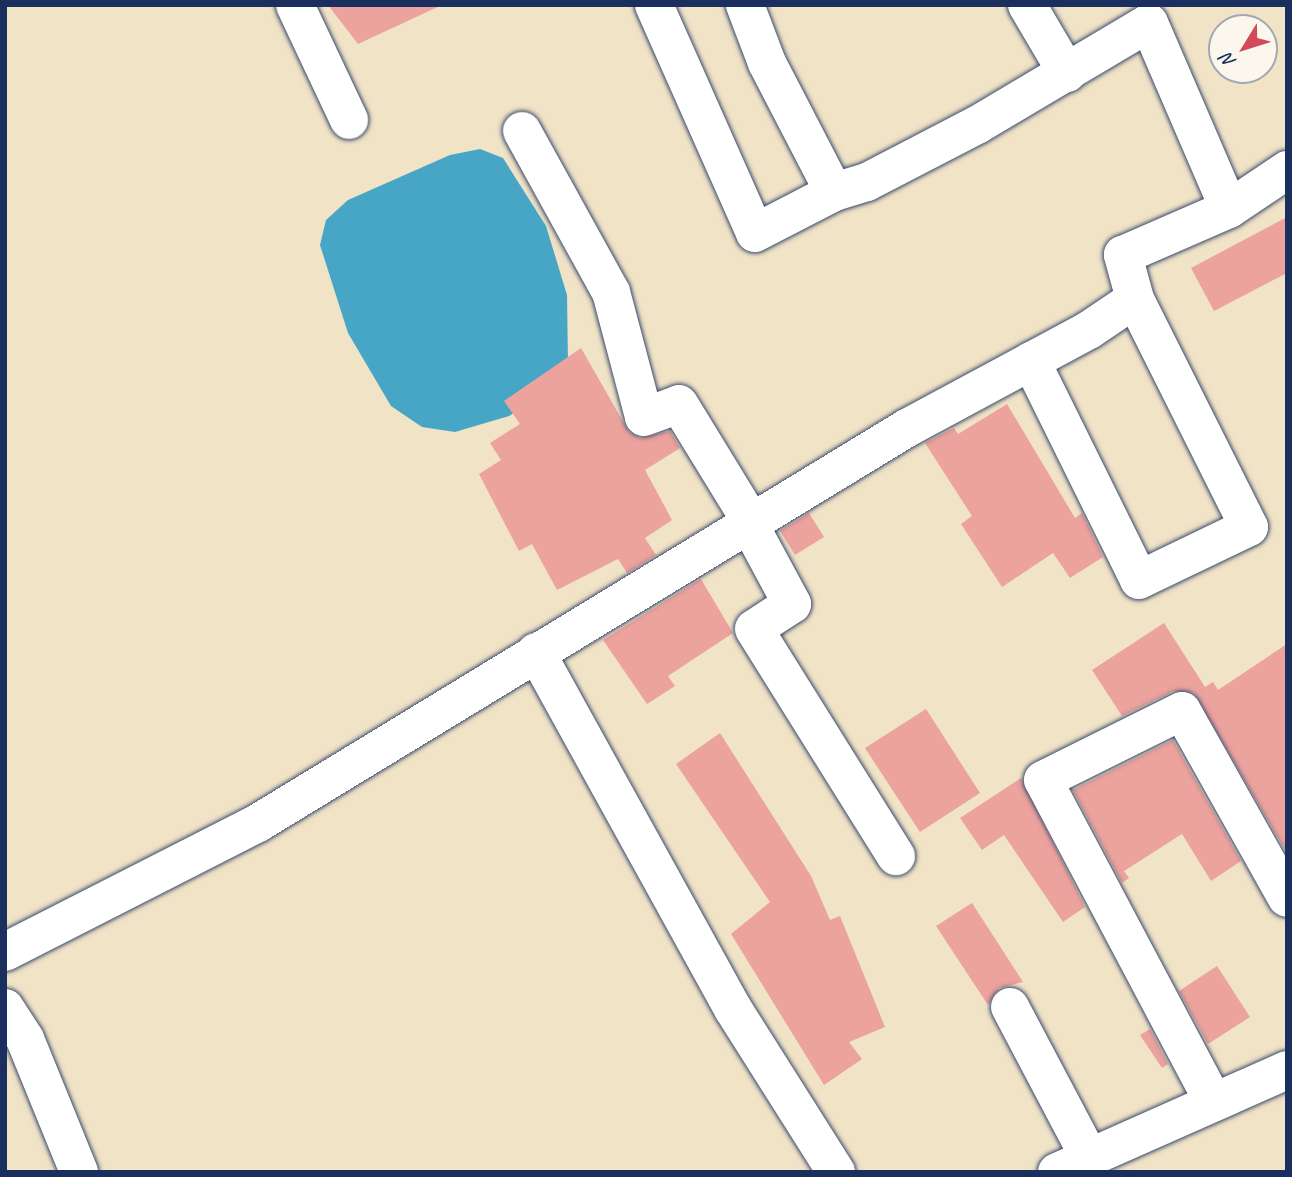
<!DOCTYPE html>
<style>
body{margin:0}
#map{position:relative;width:1292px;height:1177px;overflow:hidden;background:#f0e3c6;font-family:Caveat,sans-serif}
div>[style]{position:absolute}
.water>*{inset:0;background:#47a6c6}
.building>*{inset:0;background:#eca29d}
.roads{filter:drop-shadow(0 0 2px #3b4a6e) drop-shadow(0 0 2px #3b4a6e)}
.minor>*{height:38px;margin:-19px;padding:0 19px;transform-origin:19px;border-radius:19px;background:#fff}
span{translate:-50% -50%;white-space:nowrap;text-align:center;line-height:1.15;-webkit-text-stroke:5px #fbf7ec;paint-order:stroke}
.frame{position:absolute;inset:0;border:7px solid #1b2f5e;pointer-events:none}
.north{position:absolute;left:1208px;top:14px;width:70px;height:70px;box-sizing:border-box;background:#fbf7ec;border:2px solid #a1a7b3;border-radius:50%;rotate:232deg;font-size:19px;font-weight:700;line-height:28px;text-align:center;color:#1b2f5e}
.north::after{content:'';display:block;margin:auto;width:24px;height:32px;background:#d1495b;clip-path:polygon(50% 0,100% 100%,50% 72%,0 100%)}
</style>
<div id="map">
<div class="water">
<div style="clip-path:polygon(480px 149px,503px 158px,546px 226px,567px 295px,568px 364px,551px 391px,509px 416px,455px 432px,422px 427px,391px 406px,348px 333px,320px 245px,326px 220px,348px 200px,450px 155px)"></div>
</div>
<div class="building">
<div style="clip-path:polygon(328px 5px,442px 5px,358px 44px)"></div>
<div style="clip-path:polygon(1287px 217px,1287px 273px,1214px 311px,1191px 268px)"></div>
<div style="clip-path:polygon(581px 348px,629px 432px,640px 438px,670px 431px,680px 448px,645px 470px,672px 520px,645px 538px,656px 555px,627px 573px,618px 559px,557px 590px,532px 544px,519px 551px,479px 474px,501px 460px,490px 443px,520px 424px,504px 401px)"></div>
<div style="clip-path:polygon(1007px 404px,1075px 518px,1082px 513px,1103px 557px,1070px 578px,1053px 553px,1002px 587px,961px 524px,972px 516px,925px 443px,954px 428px,958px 434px)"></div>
<div style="clip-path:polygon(809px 513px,824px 537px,795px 555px,780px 531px)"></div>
<div style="clip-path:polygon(701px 579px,733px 633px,668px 676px,675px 686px,647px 704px,603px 640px)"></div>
<div style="clip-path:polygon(1164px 623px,1205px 687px,1213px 682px,1218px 690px,1287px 644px,1287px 853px,1194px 693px,1173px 691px,1122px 716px,1092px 670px)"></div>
<div style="clip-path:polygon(926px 709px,980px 793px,920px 832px,865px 748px)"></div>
<div style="clip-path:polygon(720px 733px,811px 876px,830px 920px,840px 916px,885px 1027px,849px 1042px,862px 1059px,824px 1085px,731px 934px,770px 902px,676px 764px)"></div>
<div style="clip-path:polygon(1173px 740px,1241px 861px,1211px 881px,1182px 834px,1124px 871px,1129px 878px,1122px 883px,1073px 790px)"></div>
<div style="clip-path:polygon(1021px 778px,1085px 907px,1063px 922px,1004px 835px,982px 850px,960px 818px)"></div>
<div style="clip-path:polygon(972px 903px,1023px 982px,999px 988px,988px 1005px,936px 926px)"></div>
<div style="clip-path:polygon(1217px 966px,1250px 1017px,1208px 1044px,1179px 991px)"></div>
<div style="clip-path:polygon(1150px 1029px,1168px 1064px,1162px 1068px,1140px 1035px)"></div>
</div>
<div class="roads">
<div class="minor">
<div style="left:295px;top:5px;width:127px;rotate:64.8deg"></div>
<div style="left:654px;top:5px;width:249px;rotate:66.1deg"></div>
<div style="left:755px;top:233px;width:89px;rotate:-27.4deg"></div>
<div style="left:745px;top:5px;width:62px;rotate:69.2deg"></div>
<div style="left:767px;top:63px;width:145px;rotate:62.6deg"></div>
<div style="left:834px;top:192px;width:34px;rotate:-17deg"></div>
<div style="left:867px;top:182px;width:124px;rotate:-27.4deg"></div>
<div style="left:977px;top:125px;width:200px;rotate:-30.7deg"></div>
<div style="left:1149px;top:23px;width:202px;rotate:66.7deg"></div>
<div style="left:1027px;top:5px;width:79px;rotate:59.5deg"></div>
<div style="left:522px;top:131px;width:184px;rotate:61.1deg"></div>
<div style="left:611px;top:292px;width:129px;rotate:75.2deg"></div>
<div style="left:644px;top:417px;width:37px;rotate:-20deg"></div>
<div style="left:679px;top:404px;width:140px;rotate:58.5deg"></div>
<div style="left:1031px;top:361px;width:244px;rotate:63.7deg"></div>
<div style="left:1139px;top:580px;width:122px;rotate:-25.7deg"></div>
<div style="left:1249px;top:527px;width:255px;rotate:-116.6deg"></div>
<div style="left:749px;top:524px;width:91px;rotate:61.7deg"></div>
<div style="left:792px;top:604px;width:45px;rotate:146.7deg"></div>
<div style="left:754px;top:629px;width:268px;rotate:58deg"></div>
<div style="left:536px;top:652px;width:408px;rotate:61.1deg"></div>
<div style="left:733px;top:1009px;width:193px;rotate:57.7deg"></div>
<div style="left:5px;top:952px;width:284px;rotate:-27deg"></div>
<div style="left:258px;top:823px;width:760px;rotate:-31.33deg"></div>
<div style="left:907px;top:428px;width:207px;rotate:-28.3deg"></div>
<div style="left:1089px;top:330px;width:55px;rotate:-34deg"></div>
<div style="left:1135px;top:299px;width:46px;rotate:-105.3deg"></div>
<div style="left:1123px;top:255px;width:116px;rotate:-23.5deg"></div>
<div style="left:1229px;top:209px;width:70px;rotate:-33.9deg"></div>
<div style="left:1010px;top:1007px;width:167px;rotate:62.2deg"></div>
<div style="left:1088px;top:1155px;width:19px;rotate:115deg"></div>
<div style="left:5px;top:1008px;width:37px;rotate:57deg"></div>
<div style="left:25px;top:1039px;width:144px;rotate:67.9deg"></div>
<div style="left:1213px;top:1101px;width:363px;rotate:-117.9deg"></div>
<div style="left:1043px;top:780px;width:155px;rotate:-26.4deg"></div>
<div style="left:1182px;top:711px;width:214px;rotate:60.7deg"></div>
<div style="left:1057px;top:1172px;width:252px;rotate:-23.9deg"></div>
</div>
</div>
<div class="frame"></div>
<div class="north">N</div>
</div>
